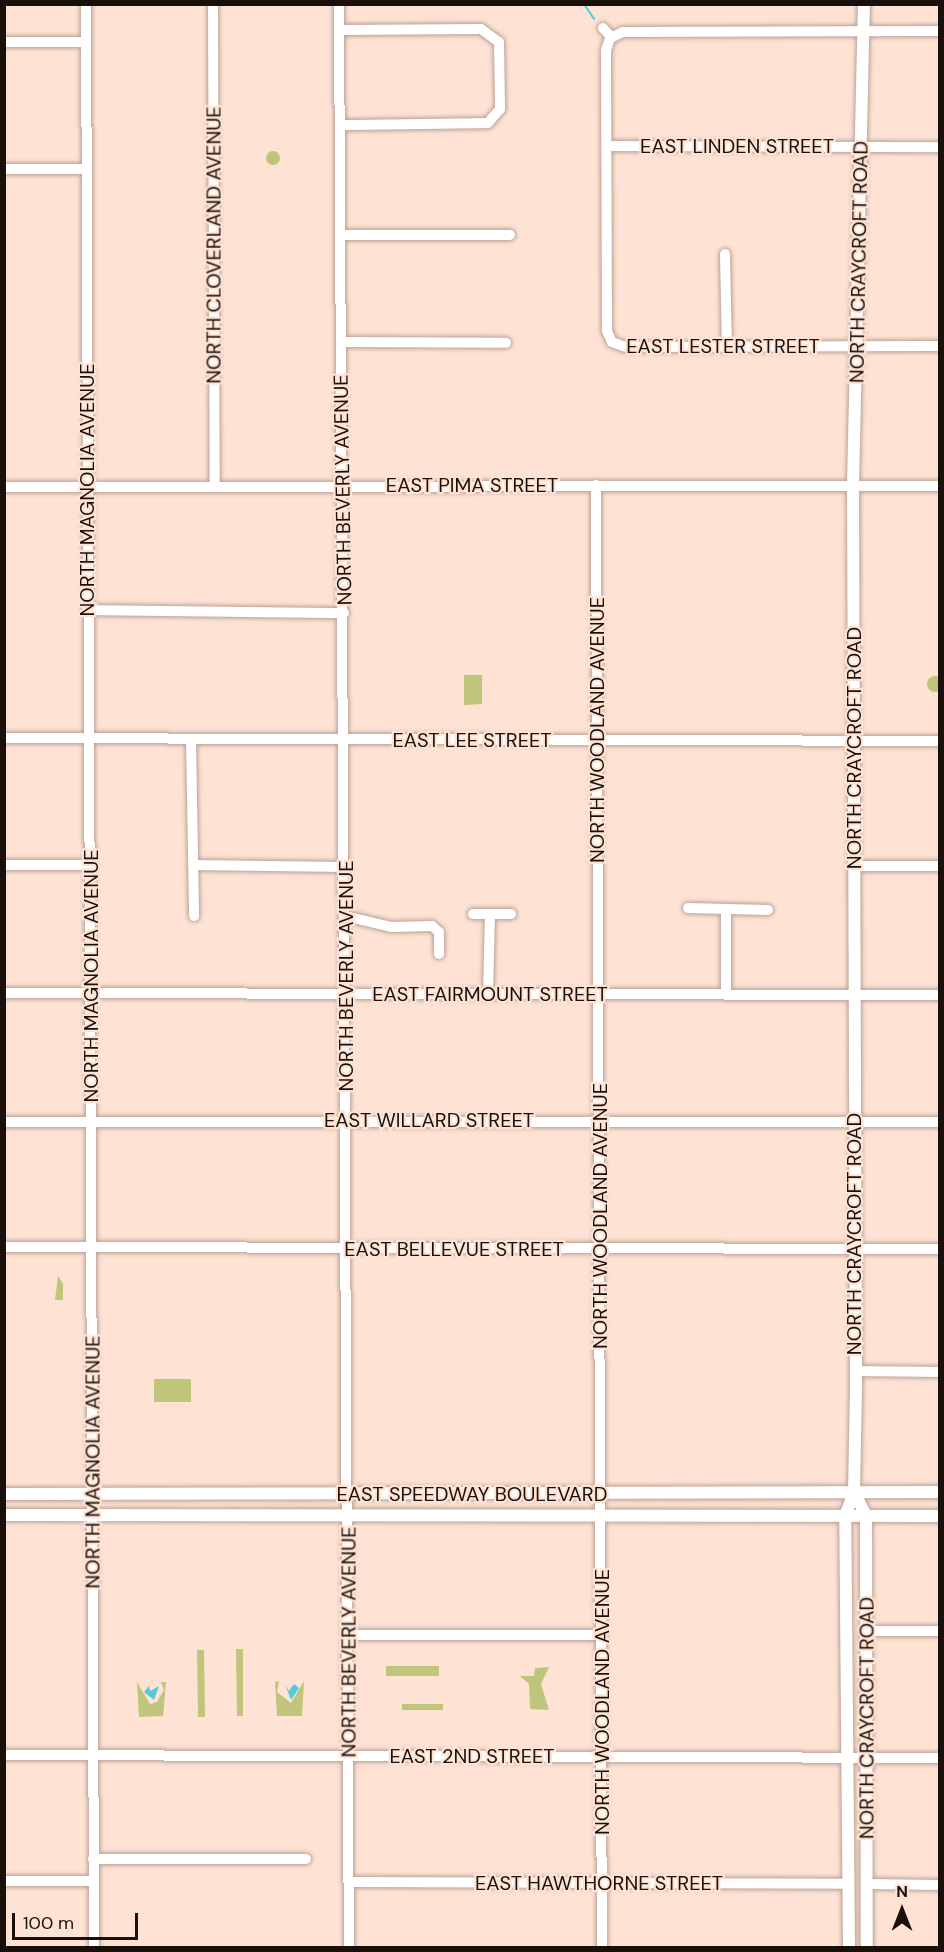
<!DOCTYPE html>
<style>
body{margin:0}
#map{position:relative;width:944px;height:1952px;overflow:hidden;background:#fee3d5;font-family:"DM Sans",sans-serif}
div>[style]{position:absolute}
.green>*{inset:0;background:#bfc57a}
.round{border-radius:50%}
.water>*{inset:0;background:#53cbd8}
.stream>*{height:2px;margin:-1px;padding:0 1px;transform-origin:1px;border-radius:1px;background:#53cbd8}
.roads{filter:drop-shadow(0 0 2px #bba194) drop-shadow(0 0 2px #bba194)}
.minor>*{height:10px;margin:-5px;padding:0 5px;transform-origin:5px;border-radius:5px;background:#fff}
.major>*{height:12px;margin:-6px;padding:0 6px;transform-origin:6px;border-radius:6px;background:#fff}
span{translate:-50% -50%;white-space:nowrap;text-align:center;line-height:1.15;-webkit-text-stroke:4.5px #fee3d5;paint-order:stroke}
.street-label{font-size:20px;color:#19100b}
.frame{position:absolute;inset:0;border:6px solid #19100b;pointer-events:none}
.north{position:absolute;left:872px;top:1880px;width:60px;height:60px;-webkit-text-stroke:4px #fee3d5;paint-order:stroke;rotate:0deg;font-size:16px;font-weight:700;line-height:24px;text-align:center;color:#19100b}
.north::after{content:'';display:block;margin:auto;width:21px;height:27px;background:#19100b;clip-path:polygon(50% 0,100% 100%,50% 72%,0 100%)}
.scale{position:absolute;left:12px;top:1913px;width:126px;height:27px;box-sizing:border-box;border:3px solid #19100b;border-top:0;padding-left:8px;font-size:18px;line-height:21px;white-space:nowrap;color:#19100b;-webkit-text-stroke:4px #fee3d5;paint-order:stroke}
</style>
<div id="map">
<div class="green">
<div class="round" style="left:266px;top:151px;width:14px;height:14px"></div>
<div style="clip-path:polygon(464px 675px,482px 675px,482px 704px,464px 705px)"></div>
<div class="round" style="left:927px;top:676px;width:16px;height:16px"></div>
<div style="clip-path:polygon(58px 1276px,63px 1284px,63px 1300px,55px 1300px)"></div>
<div style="clip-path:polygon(154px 1379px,191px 1379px,191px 1402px,154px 1402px)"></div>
<div style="clip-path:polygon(236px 1649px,243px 1649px,243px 1716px,237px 1716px)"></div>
<div style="clip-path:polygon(197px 1650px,204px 1650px,205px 1717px,198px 1717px)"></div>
<div style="clip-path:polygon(386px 1666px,439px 1666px,439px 1676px,386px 1676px)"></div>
<div style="clip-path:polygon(549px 1667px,541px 1684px,549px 1710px,530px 1709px,529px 1684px,520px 1676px,534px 1676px,535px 1668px)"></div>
<div style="clip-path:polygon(279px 1681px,277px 1692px,291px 1703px,304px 1681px,302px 1716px,277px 1716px,275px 1682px)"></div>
<div style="clip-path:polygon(137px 1682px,150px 1704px,157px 1702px,164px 1690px,161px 1682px,166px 1682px,163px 1716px,139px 1717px)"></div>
<div style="clip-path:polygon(402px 1704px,443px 1704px,443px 1710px,402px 1710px)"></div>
</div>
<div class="water">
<div style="clip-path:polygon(285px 1684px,289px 1691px,294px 1684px,299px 1688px,291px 1700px)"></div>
<div style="clip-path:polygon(149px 1686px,150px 1691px,159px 1686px,154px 1700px,144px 1692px)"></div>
</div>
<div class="stream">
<div style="left:584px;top:4px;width:18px;rotate:56deg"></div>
</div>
<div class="roads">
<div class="minor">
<div style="left:86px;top:4px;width:1944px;rotate:89.76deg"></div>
<div style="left:213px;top:4px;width:482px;rotate:89.8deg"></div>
<div style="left:339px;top:4px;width:1944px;rotate:89.71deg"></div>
<div style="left:603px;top:28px;width:12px;rotate:48deg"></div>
<div style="left:339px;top:30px;width:142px;rotate:-0.4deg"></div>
<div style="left:481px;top:29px;width:22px;rotate:36deg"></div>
<div style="left:499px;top:42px;width:67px;rotate:89.1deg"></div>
<div style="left:500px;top:109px;width:18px;rotate:131deg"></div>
<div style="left:488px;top:123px;width:148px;rotate:179.2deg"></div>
<div style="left:940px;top:31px;width:317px;rotate:179.8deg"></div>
<div style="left:623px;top:32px;width:14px;rotate:155deg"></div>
<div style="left:610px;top:38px;width:13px;rotate:108deg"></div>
<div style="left:606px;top:50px;width:281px;rotate:89.8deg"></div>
<div style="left:607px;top:331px;width:12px;rotate:66deg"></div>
<div style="left:612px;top:342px;width:15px;rotate:20deg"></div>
<div style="left:626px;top:347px;width:314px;rotate:-0.2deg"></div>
<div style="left:4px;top:42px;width:82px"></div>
<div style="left:607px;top:146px;width:333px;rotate:0.2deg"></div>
<div style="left:4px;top:169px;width:82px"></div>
<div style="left:341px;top:235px;width:169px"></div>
<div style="left:725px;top:254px;width:92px;rotate:88.8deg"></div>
<div style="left:342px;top:342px;width:164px;rotate:0.3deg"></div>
<div style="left:596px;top:485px;width:1463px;rotate:89.77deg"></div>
<div style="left:4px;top:487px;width:936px;rotate:-0.06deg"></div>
<div style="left:87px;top:610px;width:257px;rotate:0.7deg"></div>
<div style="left:4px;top:738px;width:936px;rotate:0.18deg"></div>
<div style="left:191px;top:739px;width:177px;rotate:89deg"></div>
<div style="left:4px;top:865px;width:87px"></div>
<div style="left:193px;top:865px;width:152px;rotate:0.8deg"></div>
<div style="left:853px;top:866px;width:87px"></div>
<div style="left:688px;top:908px;width:80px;rotate:1.4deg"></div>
<div style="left:726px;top:909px;width:85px;rotate:90deg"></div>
<div style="left:473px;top:914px;width:38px"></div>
<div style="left:345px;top:916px;width:47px;rotate:13.4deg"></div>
<div style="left:391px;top:927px;width:41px;rotate:-1.4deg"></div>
<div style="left:432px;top:926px;width:9px;rotate:41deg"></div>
<div style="left:439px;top:932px;width:22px;rotate:90deg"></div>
<div style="left:4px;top:993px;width:936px;rotate:0.12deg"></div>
<div style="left:488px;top:994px;width:80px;rotate:-88.6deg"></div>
<div style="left:4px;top:1122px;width:936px"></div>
<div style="left:4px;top:1247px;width:936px;rotate:0.12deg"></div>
<div style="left:855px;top:1371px;width:85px;rotate:0.7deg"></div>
<div style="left:866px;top:1631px;width:74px"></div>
<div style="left:348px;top:1635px;width:254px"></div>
<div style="left:4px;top:1755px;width:936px;rotate:0.18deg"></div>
<div style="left:93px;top:1859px;width:213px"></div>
<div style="left:4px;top:1881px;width:90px"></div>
<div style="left:350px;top:1882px;width:499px;rotate:0.2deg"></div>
<div style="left:868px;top:1884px;width:72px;rotate:0.8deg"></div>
</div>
<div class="major">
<div style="left:854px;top:1492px;width:27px;rotate:63deg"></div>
<div style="left:866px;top:1516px;width:432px;rotate:89.9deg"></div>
<div style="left:4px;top:1494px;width:936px;rotate:-0.12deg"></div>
<div style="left:4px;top:1515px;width:936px;rotate:0.06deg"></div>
<div style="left:849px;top:1948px;width:432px;rotate:-90.5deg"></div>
<div style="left:845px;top:1516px;width:26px;rotate:-69deg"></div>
<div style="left:854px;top:1492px;width:108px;rotate:-88.9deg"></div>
<div style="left:856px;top:1384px;width:898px;rotate:-90.19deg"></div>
<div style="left:853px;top:486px;width:482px;rotate:-88.7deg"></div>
</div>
</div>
<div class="street-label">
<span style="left:737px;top:146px">EAST LINDEN STREET</span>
<span style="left:214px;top:245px;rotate:-90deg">NORTH CLOVERLAND AVENUE</span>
<span style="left:859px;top:262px;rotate:-89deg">NORTH CRAYCROFT ROAD</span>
<span style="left:723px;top:346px">EAST LESTER STREET</span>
<span style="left:472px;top:485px">EAST PIMA STREET</span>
<span style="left:87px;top:490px;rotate:-90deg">NORTH MAGNOLIA AVENUE</span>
<span style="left:343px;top:490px;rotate:-91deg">NORTH BEVERLY AVENUE</span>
<span style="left:597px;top:730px;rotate:-90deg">NORTH WOODLAND AVENUE</span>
<span style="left:472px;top:740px">EAST LEE STREET</span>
<span style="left:854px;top:748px;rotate:-90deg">NORTH CRAYCROFT ROAD</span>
<span style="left:91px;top:976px;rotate:-90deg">NORTH MAGNOLIA AVENUE</span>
<span style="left:346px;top:976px;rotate:-90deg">NORTH BEVERLY AVENUE</span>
<span style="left:490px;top:994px">EAST FAIRMOUNT STREET</span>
<span style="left:429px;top:1120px">EAST WILLARD STREET</span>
<span style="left:600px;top:1216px;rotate:-90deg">NORTH WOODLAND AVENUE</span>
<span style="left:854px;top:1234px;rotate:-90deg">NORTH CRAYCROFT ROAD</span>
<span style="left:454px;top:1249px">EAST BELLEVUE STREET</span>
<span style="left:93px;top:1462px;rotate:-90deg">NORTH MAGNOLIA AVENUE</span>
<span style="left:472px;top:1494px">EAST SPEEDWAY BOULEVARD</span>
<span style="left:349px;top:1642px;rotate:-90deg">NORTH BEVERLY AVENUE</span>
<span style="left:602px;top:1702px;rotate:-90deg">NORTH WOODLAND AVENUE</span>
<span style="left:867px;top:1718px;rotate:-90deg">NORTH CRAYCROFT ROAD</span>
<span style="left:472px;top:1756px">EAST 2ND STREET</span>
<span style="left:599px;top:1883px">EAST HAWTHORNE STREET</span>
</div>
<div class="frame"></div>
<div class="north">N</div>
<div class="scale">100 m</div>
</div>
